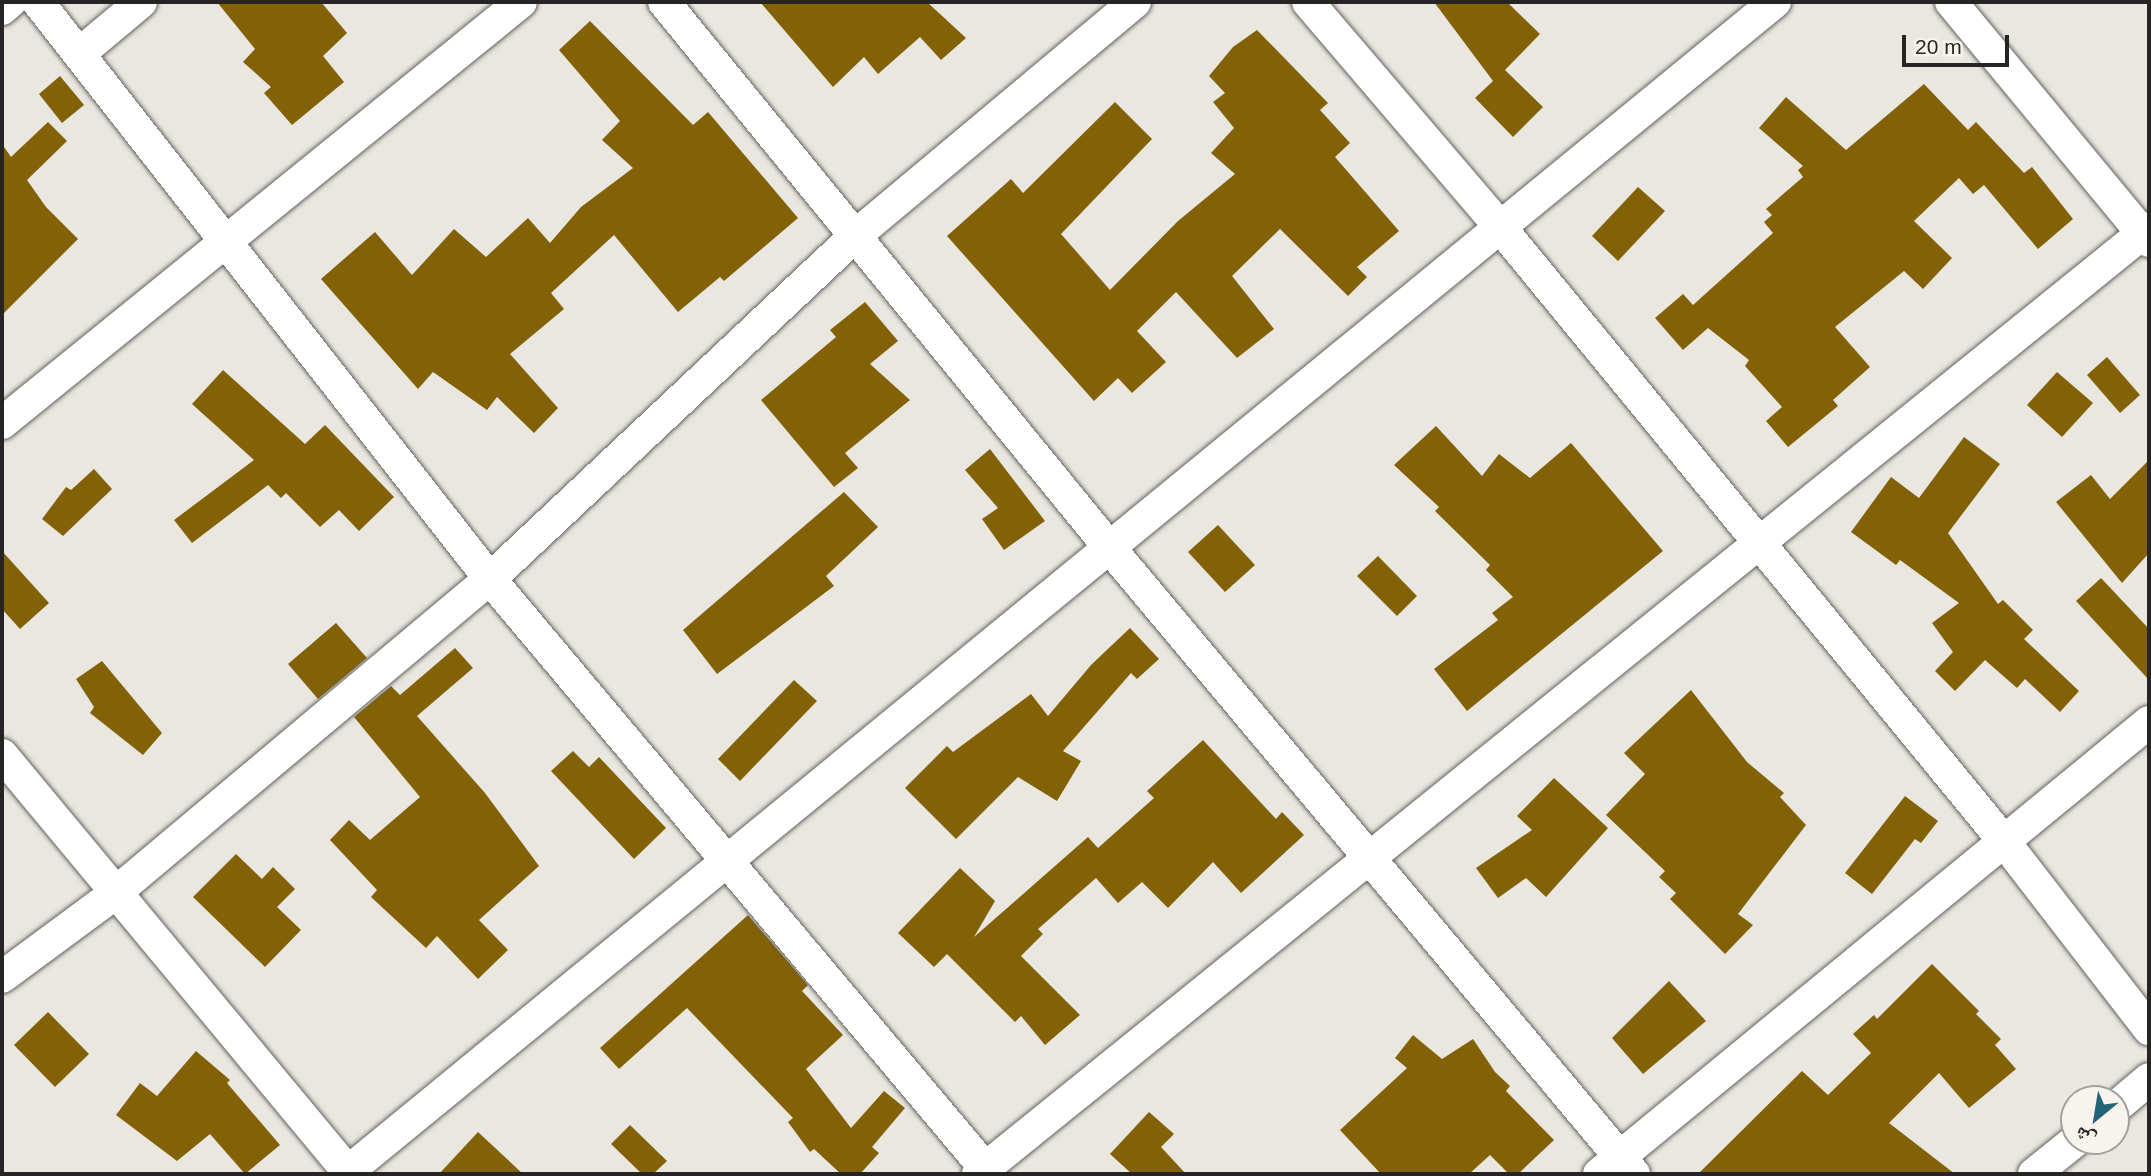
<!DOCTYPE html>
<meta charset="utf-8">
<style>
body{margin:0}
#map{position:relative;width:2151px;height:1176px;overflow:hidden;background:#eae7e1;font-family:Helvetica,"Noto Naskh Arabic",sans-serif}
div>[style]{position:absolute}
.building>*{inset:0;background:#836207}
.roads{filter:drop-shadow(0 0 2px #64625c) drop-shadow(0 0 2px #64625c)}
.minor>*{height:32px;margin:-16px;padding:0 16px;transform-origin:16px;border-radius:16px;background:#fff}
span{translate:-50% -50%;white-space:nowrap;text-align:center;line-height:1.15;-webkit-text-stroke:7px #f7f4ee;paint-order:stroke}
.frame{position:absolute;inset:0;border:4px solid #262523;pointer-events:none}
.north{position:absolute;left:2060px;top:1085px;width:70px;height:70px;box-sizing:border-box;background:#f7f4ee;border:2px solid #a3a19d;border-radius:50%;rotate:210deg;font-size:19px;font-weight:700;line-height:28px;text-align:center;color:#262523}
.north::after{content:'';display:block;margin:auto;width:24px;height:32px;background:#236478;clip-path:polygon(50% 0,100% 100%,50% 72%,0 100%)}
.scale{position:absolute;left:1902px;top:35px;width:107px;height:32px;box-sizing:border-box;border:4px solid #262523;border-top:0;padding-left:9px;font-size:21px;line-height:24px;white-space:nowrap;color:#262523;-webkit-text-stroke:5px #f7f4ee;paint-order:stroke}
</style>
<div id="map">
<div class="building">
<div style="clip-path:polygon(217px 2px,321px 2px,347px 33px,323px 56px,344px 82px,292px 125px,264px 93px,271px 87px,243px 62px,255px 49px)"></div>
<div style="clip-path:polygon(760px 2px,927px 2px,966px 38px,941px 60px,920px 37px,878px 74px,864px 57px,833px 87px)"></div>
<div style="clip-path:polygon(1434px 2px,1507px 2px,1540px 34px,1505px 70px,1543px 107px,1513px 137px,1475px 98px,1493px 81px)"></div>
<div style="clip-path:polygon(590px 21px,693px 125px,708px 112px,798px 218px,724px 281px,720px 277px,678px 312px,614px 235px,551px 293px,564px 309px,510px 354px,558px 408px,534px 433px,497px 397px,487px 410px,433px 372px,418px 389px,321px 279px,375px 232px,412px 275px,454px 229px,486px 257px,528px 218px,550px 243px,581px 207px,633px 168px,602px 140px,620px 121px,559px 50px)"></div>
<div style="clip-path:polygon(1257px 30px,1328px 103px,1320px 110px,1350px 143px,1335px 157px,1399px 231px,1357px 267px,1367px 277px,1348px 296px,1280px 229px,1232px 276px,1274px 329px,1237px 358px,1176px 292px,1137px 331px,1166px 362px,1132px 393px,1118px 378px,1094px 401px,947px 236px,1011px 179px,1023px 193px,1115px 102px,1152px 139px,1061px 234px,1110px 290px,1178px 221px,1235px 174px,1211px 153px,1234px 128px,1213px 102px,1225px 93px,1209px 76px,1233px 47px)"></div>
<div style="clip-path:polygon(60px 76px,84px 105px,62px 123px,39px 94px)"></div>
<div style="clip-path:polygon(1924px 84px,1968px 130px,1976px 122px,2024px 173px,2032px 167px,2073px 219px,2038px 249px,1984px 185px,1973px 194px,1959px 178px,1914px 221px,1952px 258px,1923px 289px,1904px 271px,1835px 327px,1870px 367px,1833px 400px,1838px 406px,1788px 447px,1766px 421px,1782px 407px,1745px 366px,1749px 360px,1708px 328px,1683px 350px,1655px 318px,1683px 294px,1693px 305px,1773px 233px,1764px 222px,1772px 215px,1766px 209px,1803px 177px,1798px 170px,1803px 166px,1759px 128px,1786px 97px,1846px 150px)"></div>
<div style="clip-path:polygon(48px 122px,67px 141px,27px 180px,46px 207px,78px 239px,2px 315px,2px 144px,11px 157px)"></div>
<div style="clip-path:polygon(1638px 187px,1665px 211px,1618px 261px,1592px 236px)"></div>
<div style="clip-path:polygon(865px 302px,898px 341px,870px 364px,910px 400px,845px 453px,858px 468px,834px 487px,761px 400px,836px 337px,830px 330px)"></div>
<div style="clip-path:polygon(2107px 357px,2140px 395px,2120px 413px,2087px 375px)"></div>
<div style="clip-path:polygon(223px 370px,305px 444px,325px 425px,394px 497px,359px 531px,339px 510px,320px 527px,286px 493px,281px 498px,268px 485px,192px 543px,174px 520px,254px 460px,192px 404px)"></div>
<div style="clip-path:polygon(2057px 372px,2093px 403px,2062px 437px,2027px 405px)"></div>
<div style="clip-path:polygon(1436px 426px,1482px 476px,1499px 454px,1530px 478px,1571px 443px,1663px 551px,1467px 711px,1434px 669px,1498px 620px,1492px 613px,1513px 597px,1486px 570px,1490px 565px,1435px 511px,1439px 507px,1394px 465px)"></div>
<div style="clip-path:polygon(1964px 437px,2000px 464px,1948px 533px,1998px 604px,2003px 600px,2033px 630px,2024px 639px,2079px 691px,2060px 712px,2025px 679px,2017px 688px,1985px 660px,1955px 691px,1935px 671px,1953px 652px,1932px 623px,1959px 603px,1900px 560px,1896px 565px,1851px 532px,1891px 477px,1919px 498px)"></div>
<div style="clip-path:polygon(990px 449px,1045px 521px,1004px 550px,982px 519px,998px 508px,965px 470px)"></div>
<div style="clip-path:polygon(2149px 460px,2149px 553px,2122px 583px,2056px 502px,2091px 475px,2110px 499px)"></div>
<div style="clip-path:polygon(94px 469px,112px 489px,63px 536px,42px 519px,66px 487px,71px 490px)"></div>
<div style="clip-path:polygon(844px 492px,878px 527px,826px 576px,834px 586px,717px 674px,683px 630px)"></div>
<div style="clip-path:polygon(1218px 525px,1255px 565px,1225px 592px,1188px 552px)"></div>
<div style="clip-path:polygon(2px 551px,49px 603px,20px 629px,2px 609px)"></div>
<div style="clip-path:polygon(1378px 556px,1417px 596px,1397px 616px,1357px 576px)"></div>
<div style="clip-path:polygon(2101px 578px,2149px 629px,2149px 680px,2076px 601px)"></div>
<div style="clip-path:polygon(336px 623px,367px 658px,318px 699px,288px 664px)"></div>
<div style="clip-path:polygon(1130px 628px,1159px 659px,1137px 679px,1131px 673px,1063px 751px,1081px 761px,1057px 801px,1018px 777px,956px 839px,905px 788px,947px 746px,953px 752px,1031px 694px,1048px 716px,1091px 665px)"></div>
<div style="clip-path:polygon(455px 648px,473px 668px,417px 716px,485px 793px,539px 866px,479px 920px,508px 950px,478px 979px,437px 936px,426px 948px,371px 897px,377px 890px,330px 840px,349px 820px,370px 840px,420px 797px,354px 717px,391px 686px,400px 695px)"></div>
<div style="clip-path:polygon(102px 661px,162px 733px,143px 755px,90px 713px,94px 707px,76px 679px)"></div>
<div style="clip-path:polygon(794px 680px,817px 701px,740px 781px,718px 759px)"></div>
<div style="clip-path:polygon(1691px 690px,1747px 762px,1784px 793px,1780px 797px,1806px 825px,1738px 914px,1753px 925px,1725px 954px,1670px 899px,1676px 893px,1659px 877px,1665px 871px,1606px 815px,1645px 774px,1624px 753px)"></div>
<div style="clip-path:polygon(1203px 740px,1276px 819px,1282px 812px,1304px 835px,1241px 893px,1213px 862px,1168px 908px,1142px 882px,1118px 903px,1096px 878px,1038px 929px,1043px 934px,1021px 956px,1080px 1015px,1045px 1045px,1021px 1016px,1015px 1022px,947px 954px,934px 967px,898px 933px,960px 868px,995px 901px,974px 937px,1088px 837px,1098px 848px,1154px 798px,1147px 791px)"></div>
<div style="clip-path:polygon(573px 751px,589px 767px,599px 757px,666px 828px,634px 859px,551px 771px)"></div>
<div style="clip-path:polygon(1554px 778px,1608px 828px,1546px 897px,1526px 878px,1498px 898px,1476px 868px,1532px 830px,1517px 816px)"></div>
<div style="clip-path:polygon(1905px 796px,1938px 821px,1921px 843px,1915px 839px,1872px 894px,1845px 873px)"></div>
<div style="clip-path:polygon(236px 854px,262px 879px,273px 867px,295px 889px,277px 907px,301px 930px,265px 967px,193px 897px)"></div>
<div style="clip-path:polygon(748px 915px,808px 985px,802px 991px,843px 1035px,806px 1069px,851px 1128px,884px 1091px,905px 1108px,872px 1147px,879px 1153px,860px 1174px,841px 1174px,814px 1149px,810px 1152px,788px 1122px,793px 1118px,687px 1008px,619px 1069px,600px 1048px)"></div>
<div style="clip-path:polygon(1932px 964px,1979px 1011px,1976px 1014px,2001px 1039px,1995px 1045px,2016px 1069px,1969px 1108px,1939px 1073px,1889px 1123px,1955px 1174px,1698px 1174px,1802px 1071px,1828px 1095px,1871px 1053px,1853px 1034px,1874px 1015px,1877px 1019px)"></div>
<div style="clip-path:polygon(1669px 981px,1706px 1021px,1643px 1074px,1612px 1038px)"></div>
<div style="clip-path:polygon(48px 1012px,89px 1054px,55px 1087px,14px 1045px)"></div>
<div style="clip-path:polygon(1413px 1035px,1442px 1059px,1473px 1039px,1495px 1072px,1510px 1086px,1506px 1091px,1554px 1140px,1518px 1174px,1509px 1174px,1490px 1155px,1469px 1174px,1381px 1174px,1340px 1130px,1407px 1068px,1395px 1058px)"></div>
<div style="clip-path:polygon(196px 1051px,230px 1080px,227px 1083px,280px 1145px,245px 1174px,210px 1134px,177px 1161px,116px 1115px,140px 1083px,157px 1096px)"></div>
<div style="clip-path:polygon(1149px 1112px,1174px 1134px,1161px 1147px,1186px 1174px,1132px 1174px,1110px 1154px)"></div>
<div style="clip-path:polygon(630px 1125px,667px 1161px,653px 1174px,642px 1174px,611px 1144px)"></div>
<div style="clip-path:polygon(478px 1132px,523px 1174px,439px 1174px)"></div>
</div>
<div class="roads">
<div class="minor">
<div style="left:38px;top:2px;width:733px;rotate:51.93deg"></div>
<div style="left:490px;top:579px;width:777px;rotate:49.96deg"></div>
<div style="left:664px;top:2px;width:704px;rotate:50.77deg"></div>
<div style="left:1109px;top:547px;width:818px;rotate:50.06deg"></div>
<div style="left:1308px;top:2px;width:296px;rotate:49.5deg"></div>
<div style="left:1500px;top:227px;width:793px;rotate:50.63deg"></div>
<div style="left:2003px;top:840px;width:239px;rotate:52.3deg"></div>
<div style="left:1951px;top:2px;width:310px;rotate:50.4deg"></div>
<div style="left:2px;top:9px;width:11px;rotate:-41deg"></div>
<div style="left:79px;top:54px;width:81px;rotate:-40deg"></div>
<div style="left:2px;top:423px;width:668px;rotate:-39.05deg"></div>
<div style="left:2px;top:755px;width:545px;rotate:50.29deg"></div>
<div style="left:2px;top:977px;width:139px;rotate:-36.5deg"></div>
<div style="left:114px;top:894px;width:491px;rotate:-40deg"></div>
<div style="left:490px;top:579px;width:501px;rotate:-43.22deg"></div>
<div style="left:855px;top:236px;width:365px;rotate:-39.9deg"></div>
<div style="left:2116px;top:1107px;width:43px;rotate:-40.3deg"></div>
<div style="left:345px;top:1174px;width:1849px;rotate:-39.34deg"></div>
<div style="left:978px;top:1174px;width:1505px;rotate:-38.93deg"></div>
<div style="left:1599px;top:1174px;width:712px;rotate:-39.41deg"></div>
<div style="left:2034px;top:1174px;width:53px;rotate:-38.8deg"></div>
</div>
</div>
<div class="frame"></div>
<div class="north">ش</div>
<div class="scale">20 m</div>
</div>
